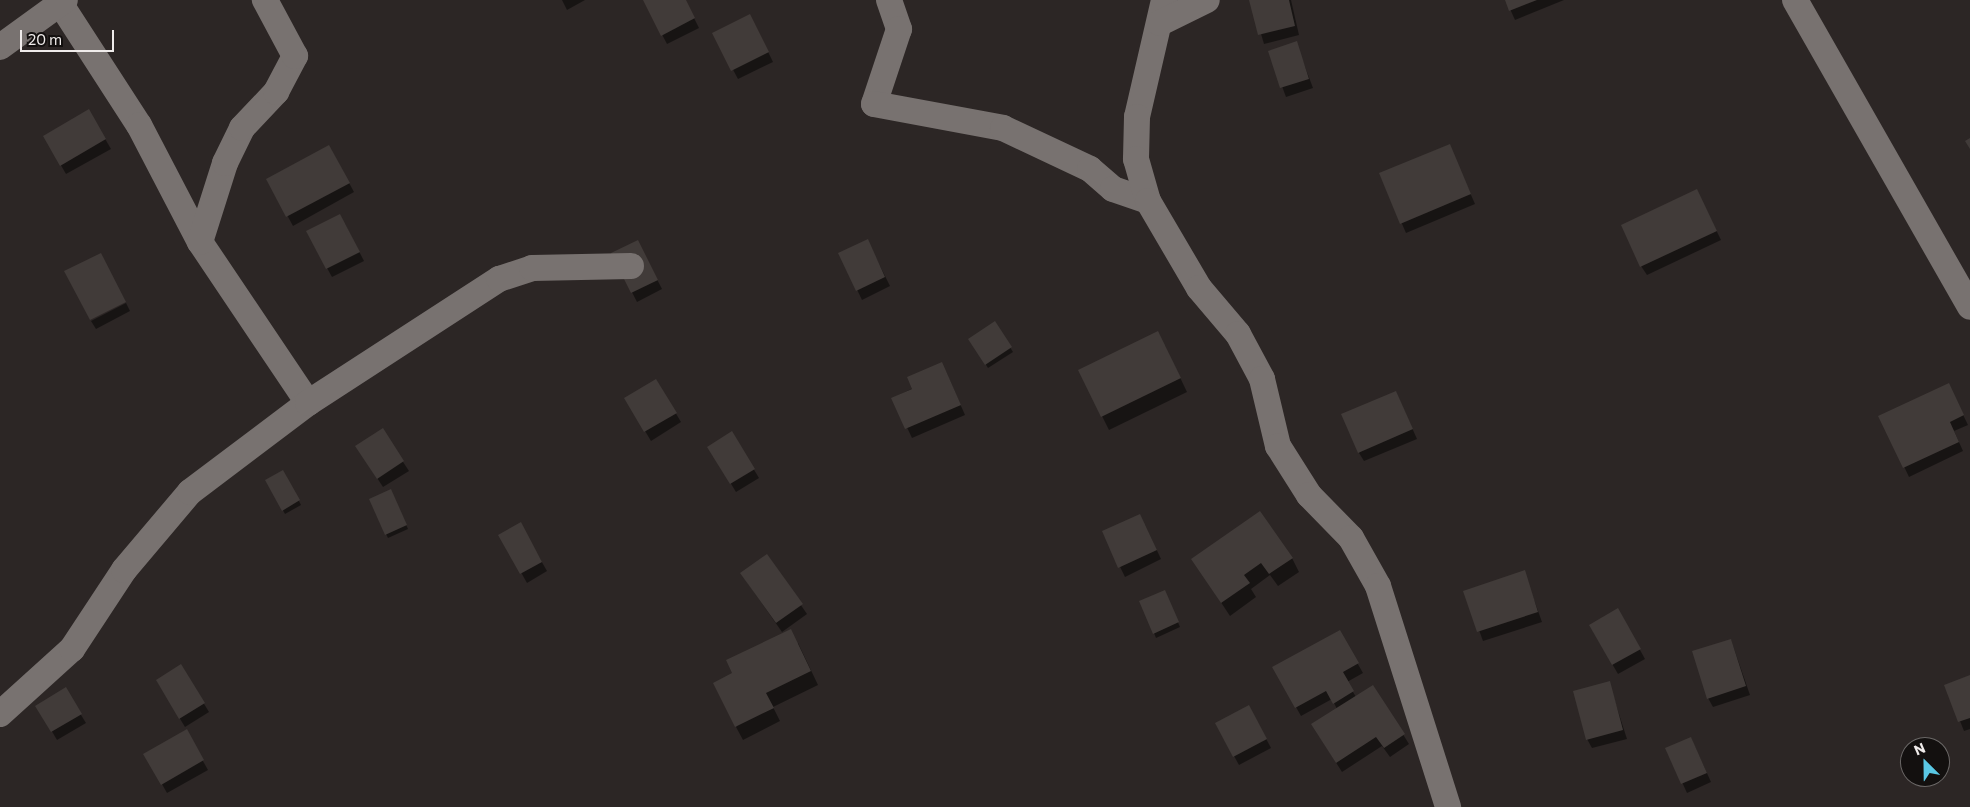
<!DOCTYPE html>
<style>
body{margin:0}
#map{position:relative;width:1970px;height:807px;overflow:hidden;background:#2c2625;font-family:Commissioner,sans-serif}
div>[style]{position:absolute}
.shadow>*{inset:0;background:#0007}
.building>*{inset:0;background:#413b39}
.minor>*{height:26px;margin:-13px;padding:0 13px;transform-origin:13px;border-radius:13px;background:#787270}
span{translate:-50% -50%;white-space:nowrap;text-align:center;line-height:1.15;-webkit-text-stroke:4.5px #13100f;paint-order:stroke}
.north{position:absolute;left:1900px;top:737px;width:50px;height:50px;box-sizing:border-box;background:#13100f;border:1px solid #6b6867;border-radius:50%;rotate:337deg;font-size:14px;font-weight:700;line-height:20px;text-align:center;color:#f0eceb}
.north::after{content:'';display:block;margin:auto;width:18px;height:22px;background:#5ac8e5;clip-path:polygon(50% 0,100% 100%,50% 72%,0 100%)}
.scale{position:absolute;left:20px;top:30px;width:94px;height:22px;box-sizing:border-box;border:2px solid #f0eceb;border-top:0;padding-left:6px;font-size:15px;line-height:18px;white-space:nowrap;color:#f0eceb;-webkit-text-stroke:4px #13100f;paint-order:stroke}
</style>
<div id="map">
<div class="shadow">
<div style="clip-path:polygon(562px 0,585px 0,567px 10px)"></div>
<div style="clip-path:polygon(644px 0,685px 0,699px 28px,667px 44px)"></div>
<div style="clip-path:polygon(1251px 0,1291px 0,1299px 35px,1264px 44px)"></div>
<div style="clip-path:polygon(1506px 0,1564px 0,1515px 20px)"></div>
<div style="clip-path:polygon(755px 25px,773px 62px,738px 79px,714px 34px)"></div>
<div style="clip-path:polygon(1296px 43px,1313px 88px,1286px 97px,1269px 51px)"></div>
<div style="clip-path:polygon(89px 111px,111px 149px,66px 174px,44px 136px)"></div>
<div style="clip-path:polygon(1449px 145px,1475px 204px,1406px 233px,1380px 174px)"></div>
<div style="clip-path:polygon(329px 146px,354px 192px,293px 226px,268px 180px)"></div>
<div style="clip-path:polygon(1701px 199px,1721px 240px,1647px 275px,1641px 266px)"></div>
<div style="clip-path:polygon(345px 224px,364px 261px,332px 277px,327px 268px)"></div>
<div style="clip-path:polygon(642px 250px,662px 289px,637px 302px,612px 253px)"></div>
<div style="clip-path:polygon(872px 250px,890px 286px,862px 300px,840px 254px)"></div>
<div style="clip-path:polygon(126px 303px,130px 311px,96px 329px,91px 321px)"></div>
<div style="clip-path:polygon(995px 323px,1013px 352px,988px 368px,970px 339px)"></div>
<div style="clip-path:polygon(1165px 346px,1187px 392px,1109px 430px,1102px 416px)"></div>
<div style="clip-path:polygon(946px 372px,965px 415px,912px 438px,893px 398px)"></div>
<div style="clip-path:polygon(656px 380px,681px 422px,651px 441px,626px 399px)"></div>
<div style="clip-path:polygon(1396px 392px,1417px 439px,1364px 461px,1359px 453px)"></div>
<div style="clip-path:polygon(1953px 394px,1968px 425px,1954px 431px,1963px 451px,1909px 477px,1880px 416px)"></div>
<div style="clip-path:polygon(382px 430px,409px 471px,383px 487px,362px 455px)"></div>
<div style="clip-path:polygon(732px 433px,759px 478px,736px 492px,714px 456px)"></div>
<div style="clip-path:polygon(283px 471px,301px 505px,285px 514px,266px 480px)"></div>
<div style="clip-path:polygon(393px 495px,408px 529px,388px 538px,386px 534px)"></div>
<div style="clip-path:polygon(520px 524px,547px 571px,527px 583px,500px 535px)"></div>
<div style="clip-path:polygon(1145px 525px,1161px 559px,1125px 577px,1103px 532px)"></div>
<div style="clip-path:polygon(767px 556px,807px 614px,782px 632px,747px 582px)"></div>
<div style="clip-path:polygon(1292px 558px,1299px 572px,1278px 586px,1270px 575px,1251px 589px,1256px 597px,1230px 616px,1193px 560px)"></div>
<div style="clip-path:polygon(1524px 572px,1542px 622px,1483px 641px,1465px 592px)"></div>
<div style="clip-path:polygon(1166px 595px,1180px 627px,1156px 638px,1154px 633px)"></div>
<div style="clip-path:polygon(1618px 610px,1645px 659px,1618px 674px,1590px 626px)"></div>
<div style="clip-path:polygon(1339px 631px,1363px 673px,1347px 682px,1356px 697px,1373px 686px,1409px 744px,1390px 757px,1382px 746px,1342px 772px,1318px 734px,1337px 709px,1332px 699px,1301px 716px,1274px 668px)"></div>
<div style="clip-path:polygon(1731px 640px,1750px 695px,1713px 707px,1708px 698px)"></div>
<div style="clip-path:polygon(798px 643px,818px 685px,773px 707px,780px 721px,743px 740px,736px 727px)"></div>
<div style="clip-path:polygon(181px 666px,209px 712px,185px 727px,157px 681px)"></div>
<div style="clip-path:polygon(1970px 677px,1970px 729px,1964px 731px,1946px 686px)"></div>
<div style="clip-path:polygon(1609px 683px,1627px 739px,1592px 748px,1587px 739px)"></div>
<div style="clip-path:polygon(65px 689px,86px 723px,57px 740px,37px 706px)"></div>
<div style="clip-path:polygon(1254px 716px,1271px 748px,1239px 765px,1234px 756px)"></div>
<div style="clip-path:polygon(186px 731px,208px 770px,167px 793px,145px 754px)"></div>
<div style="clip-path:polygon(1691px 738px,1711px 782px,1687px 793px,1667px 749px)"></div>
</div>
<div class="building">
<div style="clip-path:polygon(643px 0,686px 0,695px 18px,661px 36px)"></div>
<div style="clip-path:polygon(1249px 0,1289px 0,1295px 26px,1258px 35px)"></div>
<div style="clip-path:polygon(1505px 0,1537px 0,1509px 11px)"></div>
<div style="clip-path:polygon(750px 14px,769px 52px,731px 71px,712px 33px)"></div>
<div style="clip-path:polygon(1297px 41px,1309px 79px,1280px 88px,1268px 51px)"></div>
<div style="clip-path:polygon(89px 109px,106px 139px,60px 166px,43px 136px)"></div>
<div style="clip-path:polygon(1970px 138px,1970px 149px,1965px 141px)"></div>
<div style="clip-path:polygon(1450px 144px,1471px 194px,1400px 224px,1379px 173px)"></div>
<div style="clip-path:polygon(329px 145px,350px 183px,286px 217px,266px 179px)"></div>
<div style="clip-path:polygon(1697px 189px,1717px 231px,1640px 267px,1621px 225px)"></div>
<div style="clip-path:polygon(340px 214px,360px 252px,326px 269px,306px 231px)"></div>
<div style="clip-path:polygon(868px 239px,885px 277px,856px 291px,838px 253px)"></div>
<div style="clip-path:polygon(638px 240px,658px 280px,631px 293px,611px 253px)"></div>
<div style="clip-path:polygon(101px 253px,126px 302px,90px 320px,64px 271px)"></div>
<div style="clip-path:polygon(995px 321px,1012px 347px,985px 365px,968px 339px)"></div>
<div style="clip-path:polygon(1158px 331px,1181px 378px,1101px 417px,1078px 370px)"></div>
<div style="clip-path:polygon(942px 362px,961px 405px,905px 429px,891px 398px,912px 389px,907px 377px)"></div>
<div style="clip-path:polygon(656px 379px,677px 413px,644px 432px,624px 398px)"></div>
<div style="clip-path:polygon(1949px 383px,1964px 415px,1950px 422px,1959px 442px,1903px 468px,1878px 416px)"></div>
<div style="clip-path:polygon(1396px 391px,1413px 429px,1358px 453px,1341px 414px)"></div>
<div style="clip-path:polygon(383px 428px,404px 461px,377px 479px,355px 446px)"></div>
<div style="clip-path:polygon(732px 431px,755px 469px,730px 484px,707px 447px)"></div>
<div style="clip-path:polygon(283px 470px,300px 500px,282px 511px,265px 480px)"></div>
<div style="clip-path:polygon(391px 489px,407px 525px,385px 535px,369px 499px)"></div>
<div style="clip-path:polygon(1260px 511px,1293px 558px,1269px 574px,1261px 563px,1244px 575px,1250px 583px,1221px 603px,1191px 559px)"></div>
<div style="clip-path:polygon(1140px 514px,1157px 550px,1118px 568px,1102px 531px)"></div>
<div style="clip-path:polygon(521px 522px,542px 562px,520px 574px,498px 535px)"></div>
<div style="clip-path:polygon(767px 554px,803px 604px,776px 623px,740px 573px)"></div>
<div style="clip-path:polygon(1525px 570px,1538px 612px,1477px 632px,1463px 591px)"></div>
<div style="clip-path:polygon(1165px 590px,1179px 622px,1153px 634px,1139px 601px)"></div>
<div style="clip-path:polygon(1618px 608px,1641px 649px,1612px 665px,1589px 625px)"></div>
<div style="clip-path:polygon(791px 629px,811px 671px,766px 693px,774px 708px,735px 727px,713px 683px,732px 673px,726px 660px)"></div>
<div style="clip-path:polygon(1340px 630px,1359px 663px,1343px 672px,1354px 691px,1333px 704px,1326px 691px,1295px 708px,1272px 667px)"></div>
<div style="clip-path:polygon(1731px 639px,1746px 686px,1707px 699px,1692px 651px)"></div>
<div style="clip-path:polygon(181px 664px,205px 703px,179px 719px,156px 680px)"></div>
<div style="clip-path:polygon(1970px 675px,1970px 718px,1958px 722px,1944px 685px)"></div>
<div style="clip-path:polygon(1610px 681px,1623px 730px,1586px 740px,1573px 691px)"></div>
<div style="clip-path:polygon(1373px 685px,1405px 734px,1384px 748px,1376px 737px,1336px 763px,1311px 724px)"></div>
<div style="clip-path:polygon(66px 687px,82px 714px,51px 732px,35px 706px)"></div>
<div style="clip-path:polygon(1249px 705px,1267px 739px,1233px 757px,1215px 723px)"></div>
<div style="clip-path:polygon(187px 729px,204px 760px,161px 785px,143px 754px)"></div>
<div style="clip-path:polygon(1691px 737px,1707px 773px,1681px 784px,1665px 748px)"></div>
</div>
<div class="minor">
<div style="left:58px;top:0;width:149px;rotate:57.1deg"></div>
<div style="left:139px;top:125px;width:132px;rotate:62.5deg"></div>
<div style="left:200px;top:242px;width:194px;rotate:56.1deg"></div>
<div style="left:889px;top:0;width:31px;rotate:71deg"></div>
<div style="left:899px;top:29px;width:79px;rotate:108.4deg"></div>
<div style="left:874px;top:104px;width:131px;rotate:10.5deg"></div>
<div style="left:1003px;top:128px;width:96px;rotate:25.2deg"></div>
<div style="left:1090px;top:169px;width:30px;rotate:41deg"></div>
<div style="left:1113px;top:189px;width:37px;rotate:19deg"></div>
<div style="left:1164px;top:0;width:120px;rotate:103deg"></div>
<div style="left:1137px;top:117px;width:42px;rotate:91.4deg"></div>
<div style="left:1136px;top:159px;width:44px;rotate:74.1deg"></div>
<div style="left:1148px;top:201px;width:101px;rotate:59.6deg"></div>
<div style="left:1199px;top:288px;width:60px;rotate:49.7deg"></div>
<div style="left:1238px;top:334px;width:51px;rotate:61.9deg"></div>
<div style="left:1262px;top:379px;width:69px;rotate:76.6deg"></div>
<div style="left:1278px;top:446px;width:58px;rotate:57.7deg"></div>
<div style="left:1309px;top:495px;width:60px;rotate:45.7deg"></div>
<div style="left:1351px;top:538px;width:55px;rotate:60.6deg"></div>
<div style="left:1378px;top:586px;width:232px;rotate:72.4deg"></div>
<div style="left:1795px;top:0;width:353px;rotate:60.3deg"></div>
<div style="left:1160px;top:23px;width:52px;rotate:-26.1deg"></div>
<div style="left:0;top:47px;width:80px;rotate:-35.9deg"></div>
<div style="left:200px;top:242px;width:83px;rotate:-72.4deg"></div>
<div style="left:225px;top:163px;width:39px;rotate:-64deg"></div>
<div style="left:242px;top:128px;width:50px;rotate:-46.6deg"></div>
<div style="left:276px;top:92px;width:41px;rotate:-62.2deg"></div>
<div style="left:295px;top:56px;width:64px;rotate:-118.2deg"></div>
<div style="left:0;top:714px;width:97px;rotate:-42.1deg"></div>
<div style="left:72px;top:649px;width:95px;rotate:-56.6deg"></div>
<div style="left:124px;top:570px;width:102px;rotate:-49.8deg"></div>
<div style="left:190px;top:492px;width:148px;rotate:-37deg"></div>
<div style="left:308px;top:403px;width:228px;rotate:-33deg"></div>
<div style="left:499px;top:279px;width:35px;rotate:-18deg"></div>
<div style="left:532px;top:268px;width:99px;rotate:-1.2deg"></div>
</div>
<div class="north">N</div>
<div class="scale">20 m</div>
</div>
